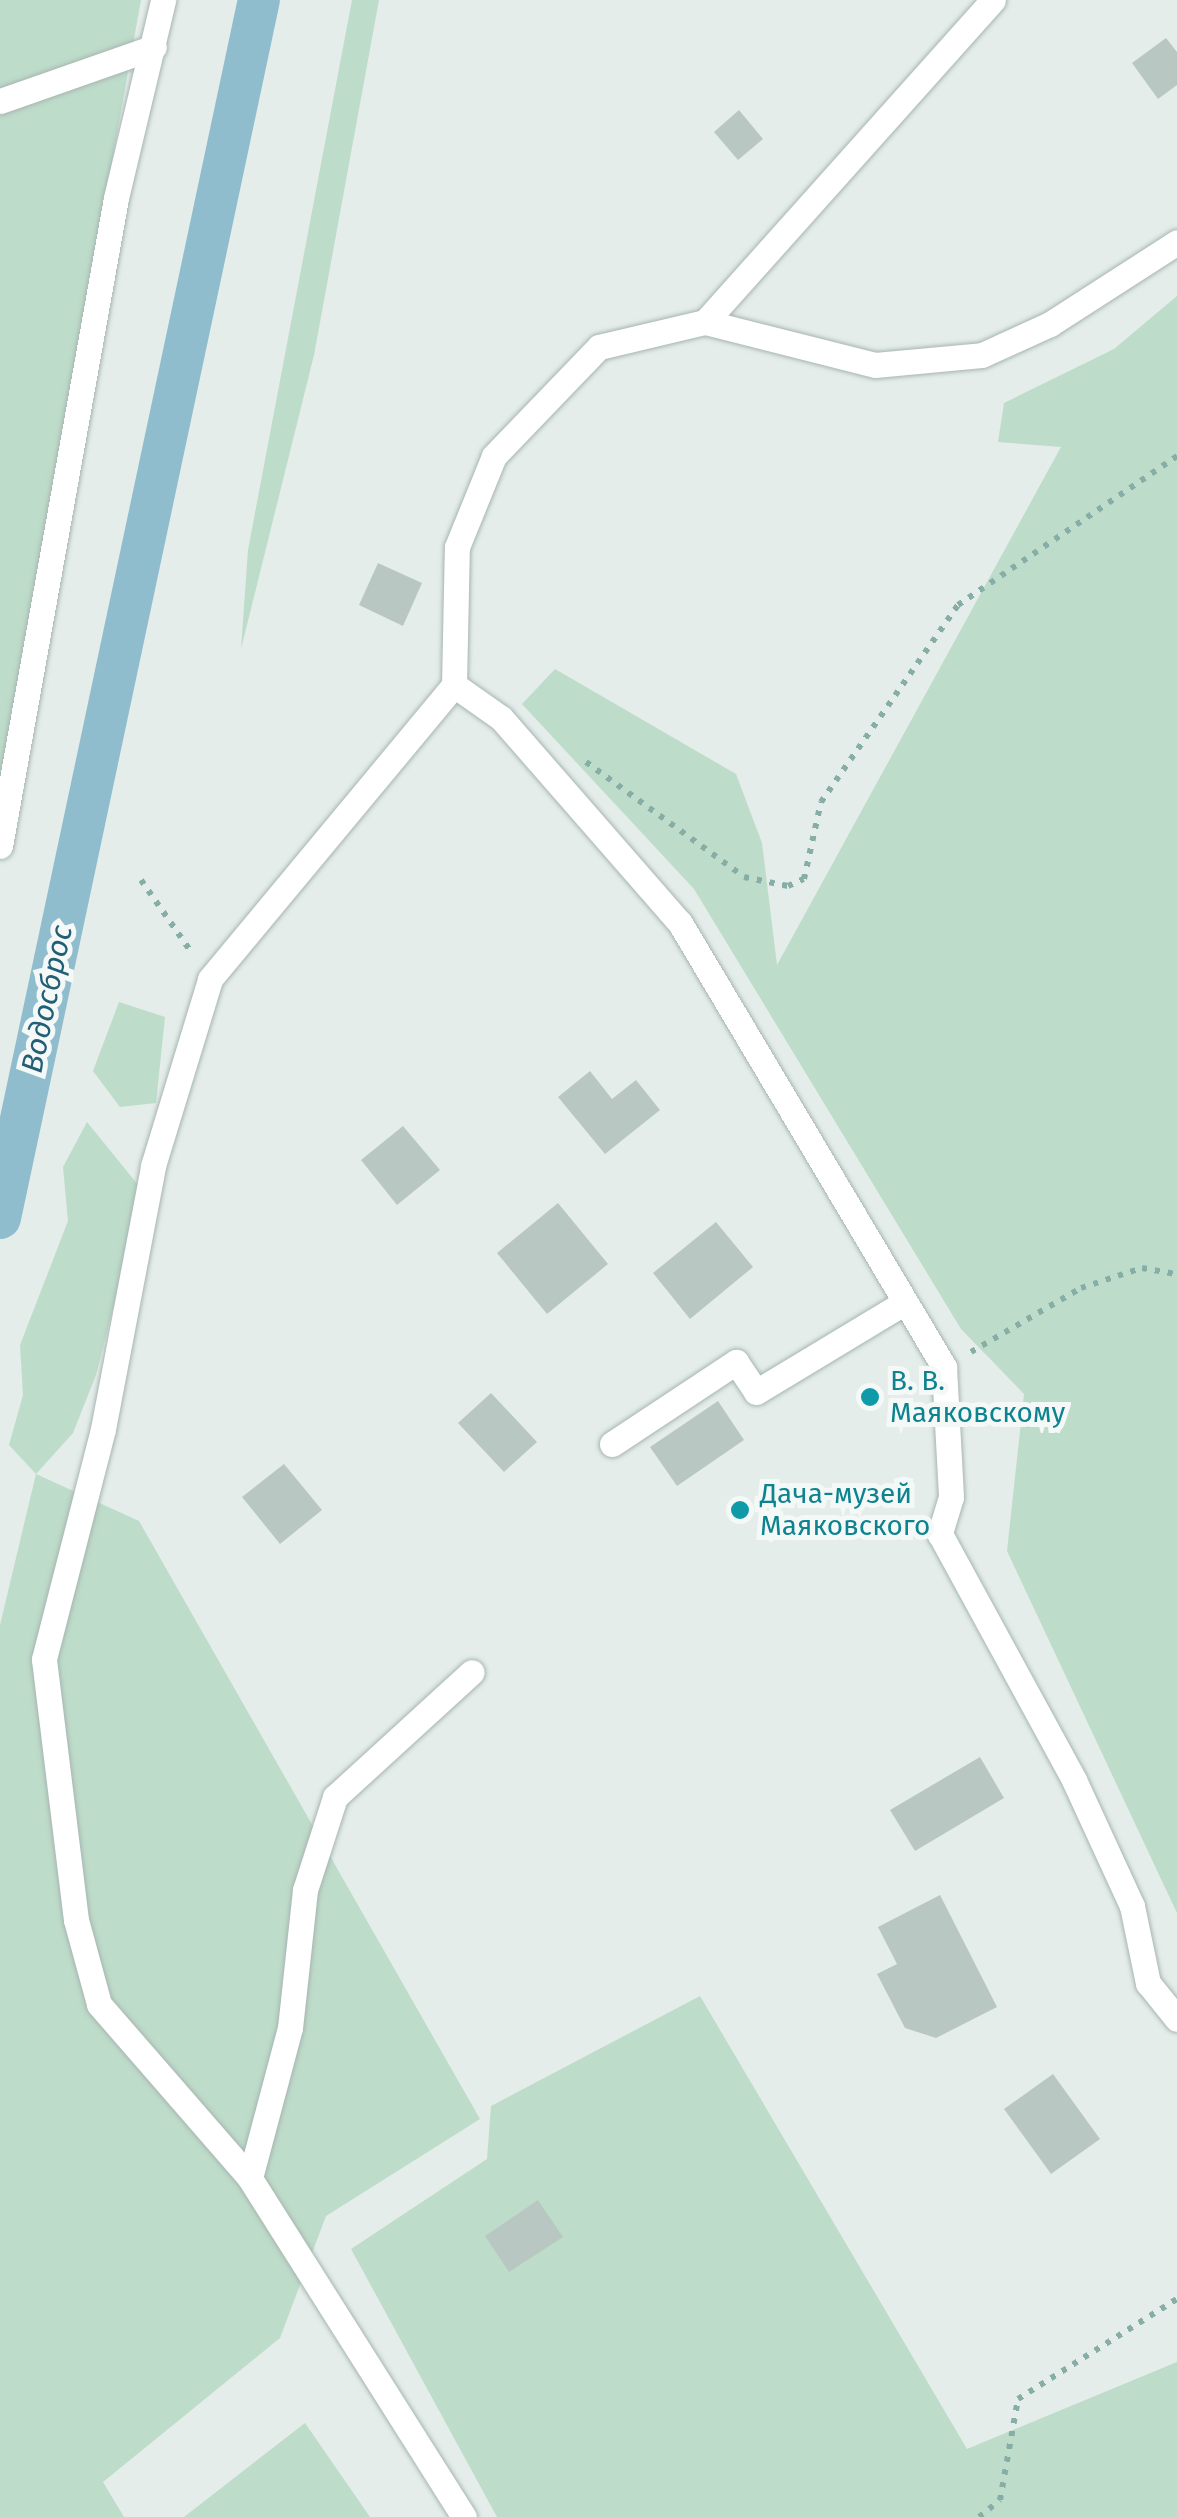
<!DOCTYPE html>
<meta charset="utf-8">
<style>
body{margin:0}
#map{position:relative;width:1177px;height:2517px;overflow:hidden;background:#e4edea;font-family:"Fira Sans",sans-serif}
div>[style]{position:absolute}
.green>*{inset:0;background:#bedcca}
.canal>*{height:42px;margin:-21px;padding:0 21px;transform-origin:21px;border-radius:21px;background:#90bdce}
.building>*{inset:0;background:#b9c7c3}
.path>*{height:6px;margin-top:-3px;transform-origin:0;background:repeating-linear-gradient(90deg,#87aea6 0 5px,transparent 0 13px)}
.roads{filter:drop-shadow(0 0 2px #a7b5b1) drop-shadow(0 0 2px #a7b5b1)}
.service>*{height:25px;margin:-12.5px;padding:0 12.5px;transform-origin:12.5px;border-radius:12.5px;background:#fff}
.dots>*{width:28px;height:28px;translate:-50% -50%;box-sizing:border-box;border:5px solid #f4f9f7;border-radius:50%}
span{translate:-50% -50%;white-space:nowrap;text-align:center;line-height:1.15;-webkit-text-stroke:10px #f4f9f7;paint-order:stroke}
.culture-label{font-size:28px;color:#0d838f}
.left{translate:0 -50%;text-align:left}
.water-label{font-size:30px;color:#225e76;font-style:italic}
</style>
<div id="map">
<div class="green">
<div style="clip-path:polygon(0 0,141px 0,0 784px)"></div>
<div style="clip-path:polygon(352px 0,379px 0,314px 355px,241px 649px,248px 550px)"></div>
<div style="clip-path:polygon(1177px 296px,1177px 1913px,1007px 1551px,1024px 1394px,961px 1329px,694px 889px,522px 704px,555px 669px,736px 774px,762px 843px,777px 965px,1061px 447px,998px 442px,1004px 403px,1114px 349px)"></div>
<div style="clip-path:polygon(119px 1002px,165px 1017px,156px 1103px,120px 1107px,93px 1071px)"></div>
<div style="clip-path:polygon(87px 1122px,143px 1191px,96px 1375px,73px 1433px,36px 1474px,139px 1521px,480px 2119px,326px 2216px,280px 2338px,103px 2482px,124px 2517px,0 2517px,0 1625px,36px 1474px,9px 1445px,23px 1395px,20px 1345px,68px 1221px,63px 1167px)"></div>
<div style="clip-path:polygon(700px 1996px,967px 2449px,1177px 2362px,1177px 2517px,497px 2517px,351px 2249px,487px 2159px,491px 2106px)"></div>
<div style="clip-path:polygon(305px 2423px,370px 2517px,184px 2517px)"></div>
</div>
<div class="canal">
<div style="left:0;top:1218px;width:1245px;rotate:-78deg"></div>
</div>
<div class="building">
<div style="clip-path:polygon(1166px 38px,1177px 52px,1177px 85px,1158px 99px,1132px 63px)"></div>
<div style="clip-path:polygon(739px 110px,763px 139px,738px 160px,714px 132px)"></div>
<div style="clip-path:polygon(378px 563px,422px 583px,403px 626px,359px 605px)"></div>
<div style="clip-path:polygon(590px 1071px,612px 1099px,636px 1080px,660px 1110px,605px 1154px,558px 1097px)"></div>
<div style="clip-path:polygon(403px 1126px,440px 1170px,397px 1205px,361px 1160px)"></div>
<div style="clip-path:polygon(558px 1203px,608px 1264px,547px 1314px,497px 1253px)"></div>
<div style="clip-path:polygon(716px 1222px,753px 1267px,690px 1319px,653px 1273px)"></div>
<div style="clip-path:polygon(491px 1393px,537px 1442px,504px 1472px,458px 1423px)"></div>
<div style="clip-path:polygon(718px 1401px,744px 1440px,677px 1486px,650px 1447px)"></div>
<div style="clip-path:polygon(284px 1464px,322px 1510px,280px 1544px,242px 1497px)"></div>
<div style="clip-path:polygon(980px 1757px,1004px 1798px,915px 1851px,890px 1810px)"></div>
<div style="clip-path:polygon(940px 1895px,997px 2007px,936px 2038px,905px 2028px,877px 1974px,897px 1964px,878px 1927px)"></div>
<div style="clip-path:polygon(1053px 2074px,1100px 2139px,1051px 2174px,1004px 2109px)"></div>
<div style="clip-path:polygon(538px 2200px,563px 2237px,509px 2272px,485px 2236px)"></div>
</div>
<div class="path">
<div style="left:586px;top:762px;width:195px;rotate:36deg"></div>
<div style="left:744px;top:877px;width:45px;rotate:11.6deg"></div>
<div style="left:788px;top:886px;width:17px;rotate:-24deg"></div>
<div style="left:804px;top:879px;width:79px;rotate:-77.6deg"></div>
<div style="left:821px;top:802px;width:240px;rotate:-55.2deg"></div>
<div style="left:958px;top:605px;width:265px;rotate:-34.2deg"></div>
<div style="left:141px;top:880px;width:89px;rotate:55.1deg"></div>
<div style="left:971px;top:1352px;width:127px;rotate:-30.2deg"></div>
<div style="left:1081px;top:1288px;width:64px;rotate:-18.2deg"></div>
<div style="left:1142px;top:1268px;width:36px;rotate:10deg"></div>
<div style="left:979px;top:2517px;width:27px;rotate:-39deg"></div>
<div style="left:1000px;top:2500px;width:103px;rotate:-79.9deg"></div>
<div style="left:1018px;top:2399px;width:188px;rotate:-32.2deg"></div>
</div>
<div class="roads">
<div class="service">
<div style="left:0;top:101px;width:163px;rotate:-19.3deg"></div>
<div style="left:705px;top:322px;width:432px;rotate:-48.2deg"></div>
<div style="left:454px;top:685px;width:57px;rotate:35.1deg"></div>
<div style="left:501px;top:718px;width:272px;rotate:48.9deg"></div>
<div style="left:680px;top:923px;width:517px;rotate:59.26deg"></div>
<div style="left:944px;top:1367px;width:130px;rotate:86.9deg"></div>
<div style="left:951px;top:1497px;width:39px;rotate:107deg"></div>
<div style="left:940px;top:1534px;width:280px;rotate:61.4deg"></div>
<div style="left:1074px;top:1780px;width:139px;rotate:65.3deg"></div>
<div style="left:1132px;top:1906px;width:79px;rotate:78.3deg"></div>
<div style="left:1148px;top:1983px;width:46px;rotate:51.1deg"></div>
<div style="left:0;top:846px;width:658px;rotate:-79.85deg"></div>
<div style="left:116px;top:198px;width:204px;rotate:-76.6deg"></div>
<div style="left:612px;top:1444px;width:149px;rotate:-33.5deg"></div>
<div style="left:736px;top:1362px;width:36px;rotate:56deg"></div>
<div style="left:756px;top:1392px;width:174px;rotate:-31.1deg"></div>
<div style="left:250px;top:2178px;width:155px;rotate:-75.1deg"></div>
<div style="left:290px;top:2028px;width:139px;rotate:-83.8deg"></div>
<div style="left:305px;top:1890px;width:98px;rotate:-72.1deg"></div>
<div style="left:335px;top:1797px;width:185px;rotate:-42.4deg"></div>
<div style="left:464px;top:2517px;width:401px;rotate:-122.3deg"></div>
<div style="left:250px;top:2178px;width:230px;rotate:-131deg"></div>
<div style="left:99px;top:2004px;width:87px;rotate:-105.3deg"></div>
<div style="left:76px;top:1920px;width:263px;rotate:-97deg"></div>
<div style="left:44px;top:1659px;width:237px;rotate:-75.6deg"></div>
<div style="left:103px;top:1429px;width:268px;rotate:-79.2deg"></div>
<div style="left:153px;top:1166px;width:195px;rotate:-73deg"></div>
<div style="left:210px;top:979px;width:382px;rotate:-50.3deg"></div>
<div style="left:454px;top:685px;width:138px;rotate:-88.8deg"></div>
<div style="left:457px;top:547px;width:98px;rotate:-67.9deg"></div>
<div style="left:494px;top:456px;width:151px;rotate:-46.1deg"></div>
<div style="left:599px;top:347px;width:109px;rotate:-13.3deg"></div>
<div style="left:705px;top:322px;width:175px;rotate:14.2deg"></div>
<div style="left:875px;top:365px;width:107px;rotate:-5.3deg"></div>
<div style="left:982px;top:355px;width:75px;rotate:-24.5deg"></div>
<div style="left:1050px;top:324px;width:151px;rotate:-32.8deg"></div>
</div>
</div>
<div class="dots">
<div style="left:870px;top:1397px;background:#0f9aa8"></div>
<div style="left:740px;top:1510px;background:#0f9aa8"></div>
</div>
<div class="culture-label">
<span class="left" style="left:890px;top:1397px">В. В.<br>Маяковскому</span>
<span class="left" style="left:760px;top:1510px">Дача-музей<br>Маяковского</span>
</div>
<div class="water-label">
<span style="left:47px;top:999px;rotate:-78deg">Водосброс</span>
</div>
</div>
